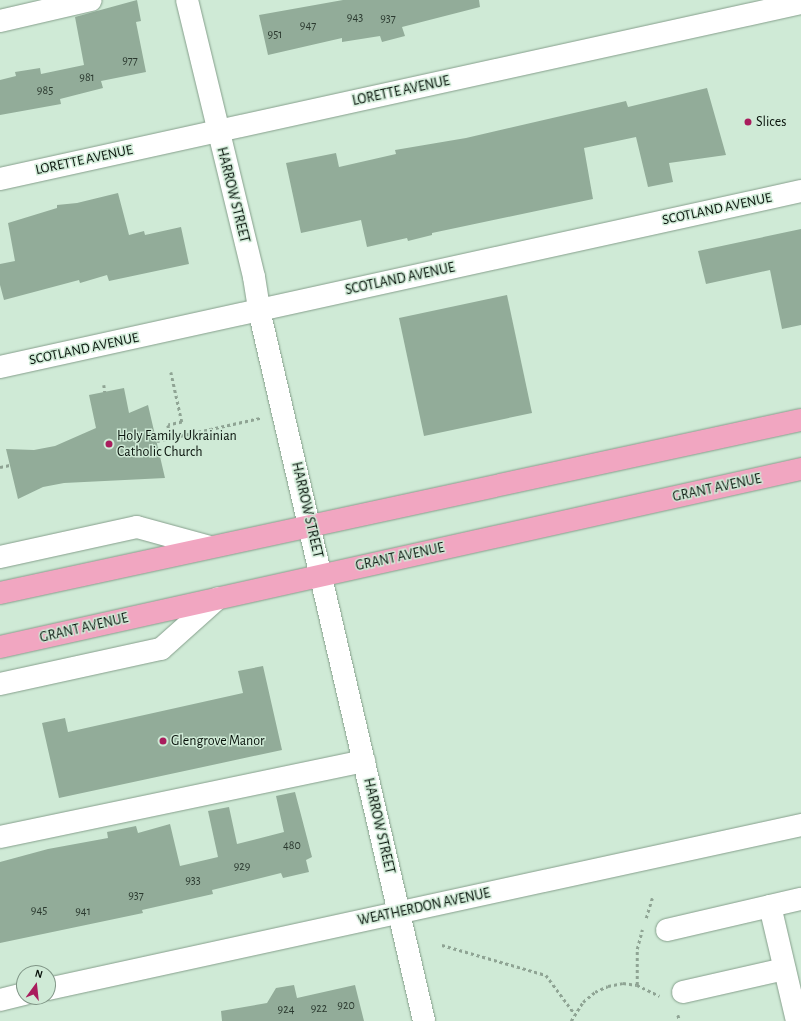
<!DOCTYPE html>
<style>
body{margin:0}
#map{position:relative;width:801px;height:1021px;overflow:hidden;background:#cfead6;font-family:"Alegreya Sans",sans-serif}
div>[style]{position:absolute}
.building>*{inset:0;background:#92ac99}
.path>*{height:2.5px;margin-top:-1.25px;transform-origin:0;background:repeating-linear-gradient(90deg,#8fa494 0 3px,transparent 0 6px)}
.roads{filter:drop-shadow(0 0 1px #869f8c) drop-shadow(0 0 1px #869f8c)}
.minor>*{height:22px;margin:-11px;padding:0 11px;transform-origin:11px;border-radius:11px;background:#fff}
.major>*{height:22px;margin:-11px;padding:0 11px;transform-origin:11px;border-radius:11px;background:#f1a6c1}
.dots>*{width:11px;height:11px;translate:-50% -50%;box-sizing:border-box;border:2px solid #cfead6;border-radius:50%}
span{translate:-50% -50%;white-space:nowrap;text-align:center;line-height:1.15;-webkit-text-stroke:3px #cfead6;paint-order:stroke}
.number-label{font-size:12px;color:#2a382e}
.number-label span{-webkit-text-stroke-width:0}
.street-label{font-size:14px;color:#08120b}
.poi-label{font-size:14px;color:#08120b}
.left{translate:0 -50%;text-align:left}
.north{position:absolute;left:16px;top:965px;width:40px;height:40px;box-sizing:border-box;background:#cfead6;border:1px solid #7f9485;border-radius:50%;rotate:15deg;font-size:11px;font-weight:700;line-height:16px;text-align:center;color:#08120b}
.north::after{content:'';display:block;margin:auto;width:14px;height:18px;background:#a91d5d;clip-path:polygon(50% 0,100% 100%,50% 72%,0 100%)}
</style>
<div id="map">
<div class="building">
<div style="clip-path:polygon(137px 0,141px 21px,136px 22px,146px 72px,101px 81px,103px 88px,60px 99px,61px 104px,0 115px,0 80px,16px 76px,15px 72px,40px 68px,41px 74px,84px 65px,75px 17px)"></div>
<div style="clip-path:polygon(343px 0,479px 0,480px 7px,402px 27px,405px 36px,382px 42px,380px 36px,342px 42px,342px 38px,268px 55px,259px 15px)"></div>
<div style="clip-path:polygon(707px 88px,726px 155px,669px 163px,673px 182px,648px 187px,636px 137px,584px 148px,593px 199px,432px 233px,432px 235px,408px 241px,407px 238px,367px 247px,361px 220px,301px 233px,286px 163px,336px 153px,339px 167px,396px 154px,395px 150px,466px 138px,626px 101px,628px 107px)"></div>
<div style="clip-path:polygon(118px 193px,129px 235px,144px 231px,145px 235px,181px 227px,189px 264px,109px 281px,107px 275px,80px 283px,79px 280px,4px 300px,0 285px,0 264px,15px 261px,8px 223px,57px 208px,57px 205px,77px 203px)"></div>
<div style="clip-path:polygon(801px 229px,801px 325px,782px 329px,770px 270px,706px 284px,698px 251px)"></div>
<div style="clip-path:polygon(507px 295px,532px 413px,424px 436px,399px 318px)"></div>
<div style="clip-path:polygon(124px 388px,129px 413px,148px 405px,165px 478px,64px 483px,43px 487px,18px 499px,6px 449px,34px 450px,55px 446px,96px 428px,89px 395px)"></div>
<div style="clip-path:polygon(263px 666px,282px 750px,59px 798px,42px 723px,65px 718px,68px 732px,243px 693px,238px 671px)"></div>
<div style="clip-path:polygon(295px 792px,312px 857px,306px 860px,309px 872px,283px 878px,281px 873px,212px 890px,213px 894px,142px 910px,143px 913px,0 943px,0 862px,48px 849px,108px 838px,107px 832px,136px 826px,138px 833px,170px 824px,180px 866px,218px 857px,208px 811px,229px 807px,237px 844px,284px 832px,276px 796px)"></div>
<div style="clip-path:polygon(294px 985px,297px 998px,355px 985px,364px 1021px,222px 1021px,221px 1011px,267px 1003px,276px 988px)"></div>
</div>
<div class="path">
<div style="left:171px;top:372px;width:51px;rotate:77.6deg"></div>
<div style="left:182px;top:422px;width:14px;rotate:168deg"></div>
<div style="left:168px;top:425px;width:13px;rotate:77deg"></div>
<div style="left:104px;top:385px;width:7px;rotate:82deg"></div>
<div style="left:157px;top:441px;width:106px;rotate:-12.6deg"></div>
<div style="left:0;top:467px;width:10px;rotate:-11deg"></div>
<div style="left:646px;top:918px;width:21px;rotate:-73deg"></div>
<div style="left:442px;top:945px;width:108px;rotate:16.1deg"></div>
<div style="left:546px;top:975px;width:47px;rotate:53.6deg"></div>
<div style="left:637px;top:985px;width:36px;rotate:-90deg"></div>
<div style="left:637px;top:949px;width:20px;rotate:-75deg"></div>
<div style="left:678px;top:1015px;width:6px;rotate:72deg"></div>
<div style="left:571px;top:1021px;width:22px;rotate:-58deg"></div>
<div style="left:583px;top:1002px;width:16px;rotate:-40deg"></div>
<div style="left:595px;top:992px;width:14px;rotate:-25deg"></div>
<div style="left:608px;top:986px;width:15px;rotate:-11deg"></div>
<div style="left:623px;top:983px;width:14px;rotate:8deg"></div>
<div style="left:637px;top:985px;width:25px;rotate:26deg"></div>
</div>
<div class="roads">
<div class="minor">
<div style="left:187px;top:0;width:285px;rotate:76.4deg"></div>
<div style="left:254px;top:277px;width:33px;rotate:81deg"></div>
<div style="left:259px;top:310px;width:730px;rotate:76.93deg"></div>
<div style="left:0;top:21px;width:93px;rotate:-13deg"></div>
<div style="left:0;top:179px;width:820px;rotate:-12.39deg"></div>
<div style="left:0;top:367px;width:820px;rotate:-12.39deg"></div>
<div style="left:0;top:557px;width:140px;rotate:-12.4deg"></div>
<div style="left:137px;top:527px;width:76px;rotate:15.3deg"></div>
<div style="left:0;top:684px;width:165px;rotate:-12.3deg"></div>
<div style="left:161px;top:649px;width:76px;rotate:-41.8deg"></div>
<div style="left:0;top:837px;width:372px;rotate:-11.8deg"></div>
<div style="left:667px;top:930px;width:106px;rotate:-13.1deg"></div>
<div style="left:48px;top:989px;width:771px;rotate:-12.29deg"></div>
<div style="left:683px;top:992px;width:104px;rotate:-12.8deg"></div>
<div style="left:0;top:1000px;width:25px;rotate:-14deg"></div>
<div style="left:797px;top:1021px;width:118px;rotate:-103.2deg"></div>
<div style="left:770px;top:906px;width:32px;rotate:-13deg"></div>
</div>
<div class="major">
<div style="left:0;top:593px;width:819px;rotate:-12.19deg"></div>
<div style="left:0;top:647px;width:821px;rotate:-12.53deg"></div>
</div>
</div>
<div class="dots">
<div style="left:748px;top:122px;background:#a91d5d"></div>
<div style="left:109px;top:444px;background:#a91d5d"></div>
<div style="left:163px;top:741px;background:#a91d5d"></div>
</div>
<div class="number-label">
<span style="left:355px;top:18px">943</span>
<span style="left:388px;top:19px">937</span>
<span style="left:308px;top:26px">947</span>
<span style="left:275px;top:35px">951</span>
<span style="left:130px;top:61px">977</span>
<span style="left:87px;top:78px">981</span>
<span style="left:45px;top:91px">985</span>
<span style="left:292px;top:846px">480</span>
<span style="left:242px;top:867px">929</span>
<span style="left:193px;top:881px">933</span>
<span style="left:136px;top:896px">937</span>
<span style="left:39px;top:911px">945</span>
<span style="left:83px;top:912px">941</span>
<span style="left:346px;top:1006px">920</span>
<span style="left:319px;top:1009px">922</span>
<span style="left:286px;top:1010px">924</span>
</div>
<div class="street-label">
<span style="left:401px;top:91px;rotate:-12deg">LORETTE AVENUE</span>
<span style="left:84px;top:160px;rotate:-12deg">LORETTE AVENUE</span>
<span style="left:233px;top:195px;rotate:76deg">HARROW STREET</span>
<span style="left:717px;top:209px;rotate:-12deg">SCOTLAND AVENUE</span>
<span style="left:400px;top:279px;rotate:-12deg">SCOTLAND AVENUE</span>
<span style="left:84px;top:349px;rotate:-12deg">SCOTLAND AVENUE</span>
<span style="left:717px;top:488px;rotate:-12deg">GRANT AVENUE</span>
<span style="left:307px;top:510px;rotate:77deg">HARROW STREET</span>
<span style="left:400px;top:557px;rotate:-12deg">GRANT AVENUE</span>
<span style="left:84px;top:628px;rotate:-13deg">GRANT AVENUE</span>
<span style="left:379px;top:826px;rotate:77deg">HARROW STREET</span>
<span style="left:424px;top:907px;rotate:-12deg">WEATHERDON AVENUE</span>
</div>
<div class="poi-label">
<span class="left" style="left:756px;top:122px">Slices</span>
<span class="left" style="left:117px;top:444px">Holy Family Ukrainian<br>Catholic Church</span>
<span class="left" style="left:171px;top:741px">Glengrove Manor</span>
</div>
<div class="north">N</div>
</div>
